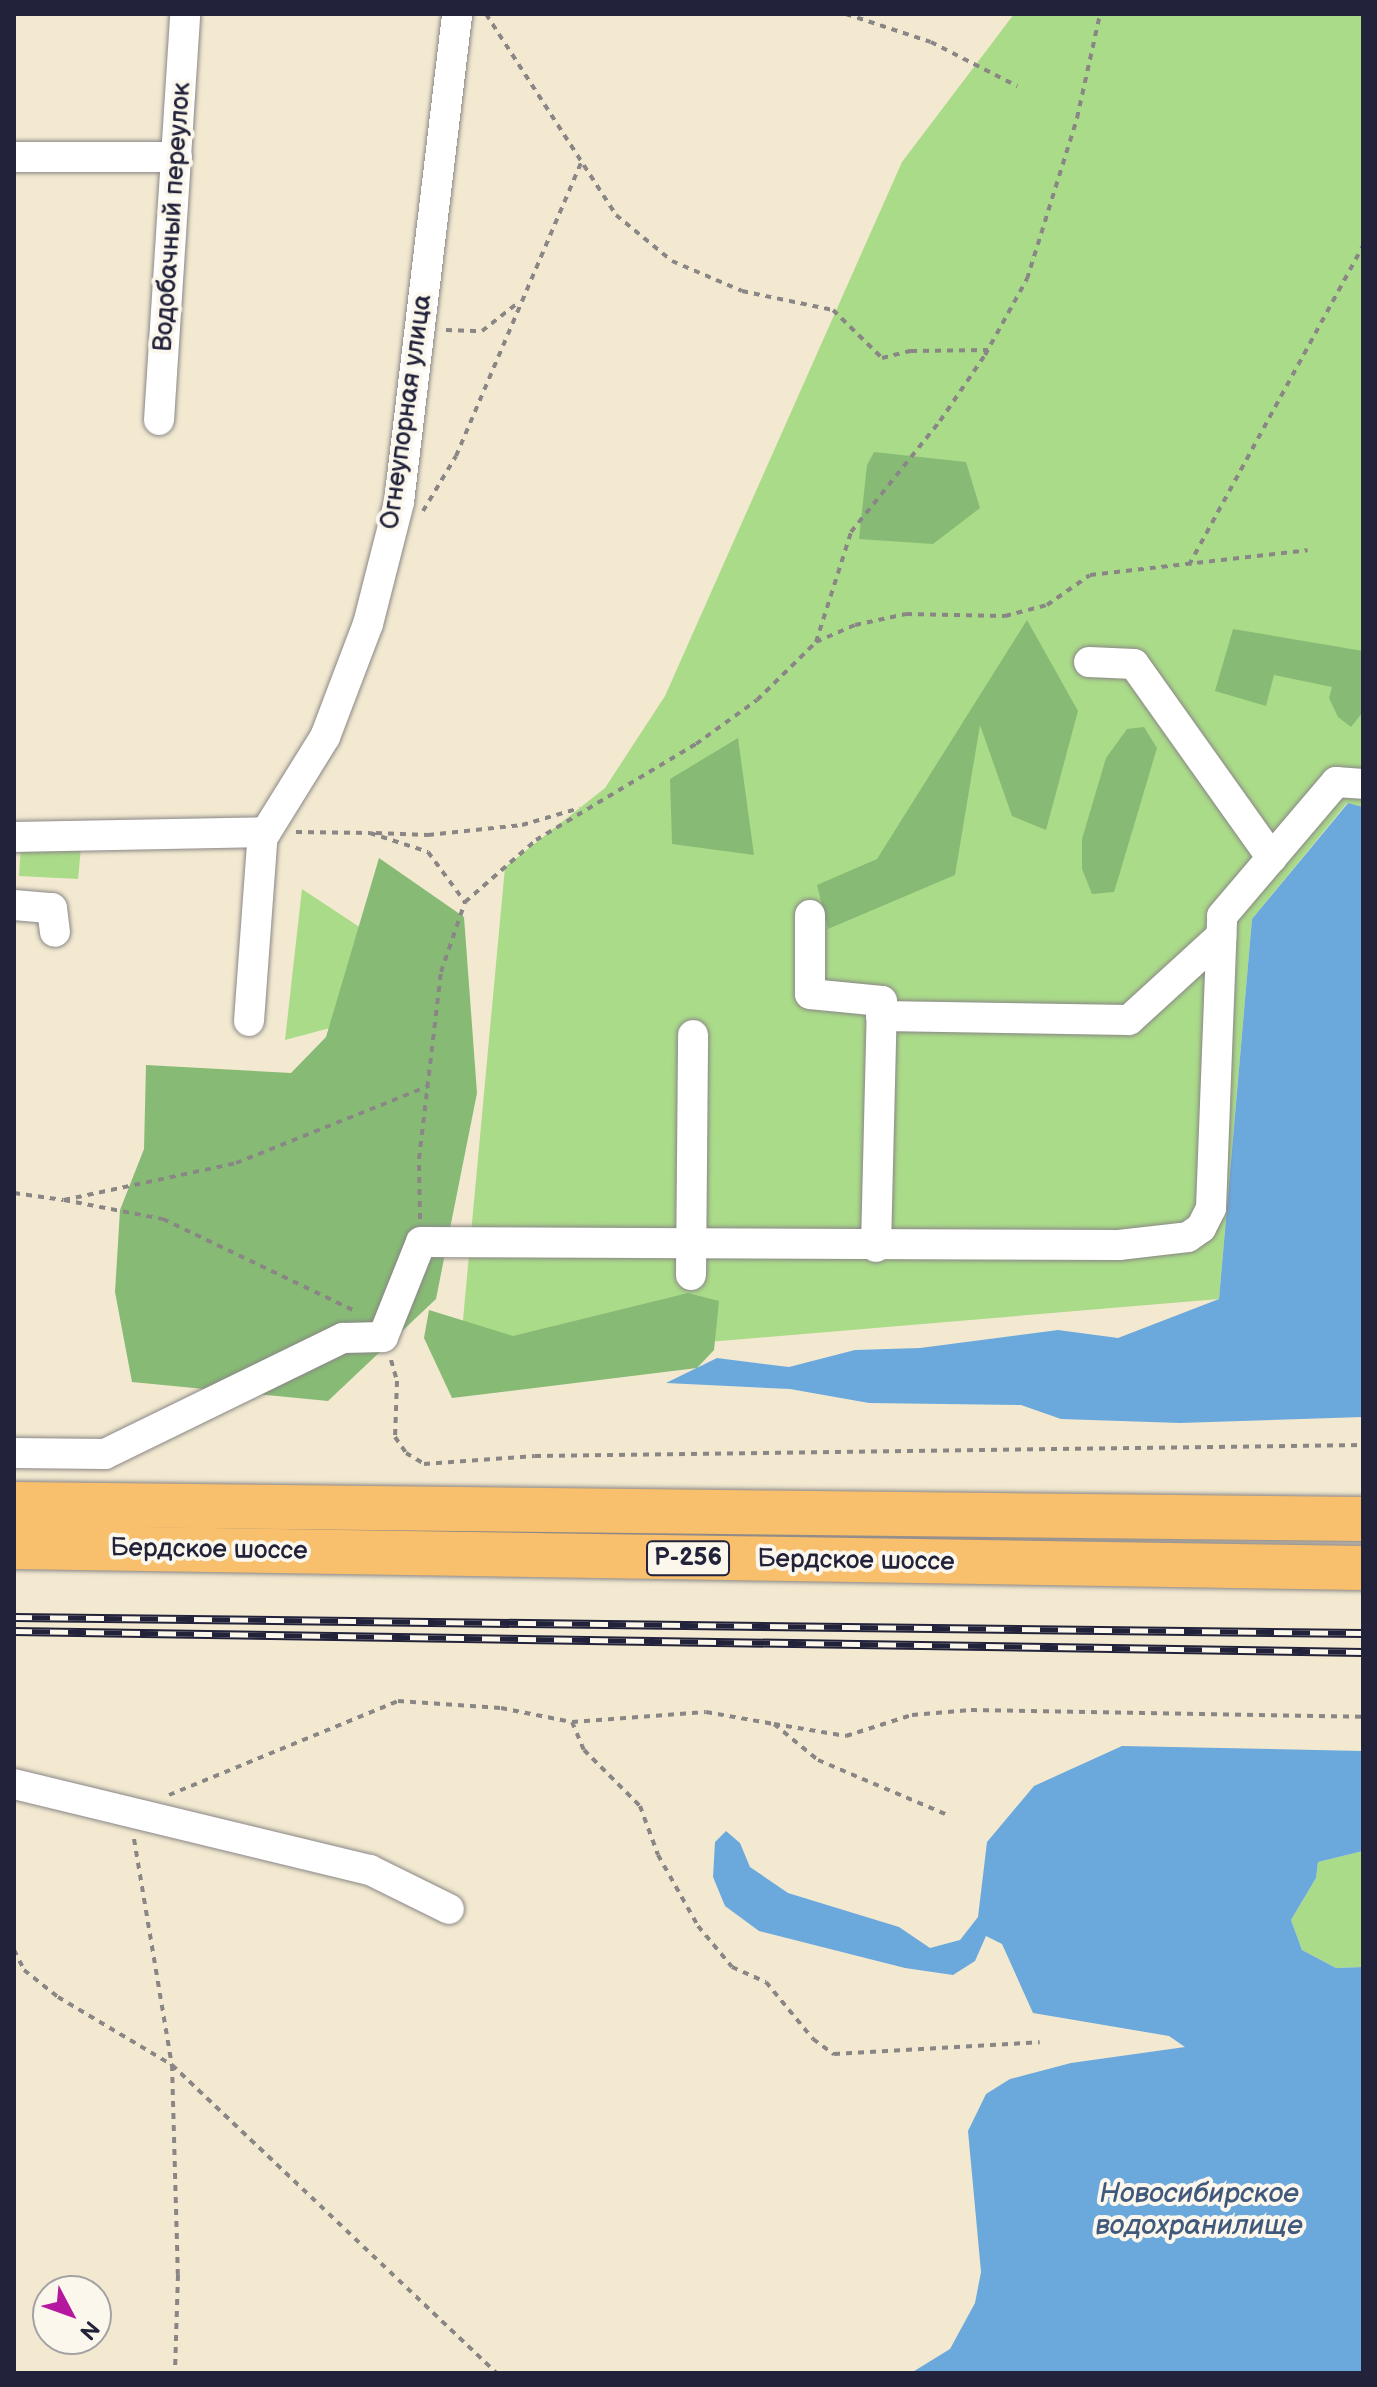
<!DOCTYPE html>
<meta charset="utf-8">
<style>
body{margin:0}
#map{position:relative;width:1377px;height:2387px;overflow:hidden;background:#f2e9d0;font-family:"Balsamiq Sans",sans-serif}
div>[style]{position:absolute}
.green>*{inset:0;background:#aadb89}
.forest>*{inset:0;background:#87bb75}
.water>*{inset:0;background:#6ba9dd}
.path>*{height:4px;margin-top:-2px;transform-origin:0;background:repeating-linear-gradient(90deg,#8a8686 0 6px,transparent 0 12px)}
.roads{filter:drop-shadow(0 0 2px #8a8686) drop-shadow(0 0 2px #8a8686)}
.minor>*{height:30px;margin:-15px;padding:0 15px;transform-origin:15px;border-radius:15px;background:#fff}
.highway>*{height:44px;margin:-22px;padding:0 22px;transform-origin:22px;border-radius:22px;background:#f8bf6c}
.rail>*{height:9px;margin-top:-4.5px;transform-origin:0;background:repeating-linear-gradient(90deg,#fbf7ec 0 18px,#22223b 0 36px);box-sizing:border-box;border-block:2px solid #22223b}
span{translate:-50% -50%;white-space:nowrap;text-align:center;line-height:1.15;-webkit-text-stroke:8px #fbf7ec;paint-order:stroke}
.shield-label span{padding:2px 6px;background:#fbf7ec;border:2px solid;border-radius:6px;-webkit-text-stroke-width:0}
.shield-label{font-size:24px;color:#22223b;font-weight:700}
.street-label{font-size:26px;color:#22223b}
.water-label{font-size:28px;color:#3f587c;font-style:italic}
.frame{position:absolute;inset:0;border:16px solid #22223b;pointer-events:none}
.north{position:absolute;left:32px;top:2275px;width:80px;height:80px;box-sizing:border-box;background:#fbf7ec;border:2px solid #a4a2a5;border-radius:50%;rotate:131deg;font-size:22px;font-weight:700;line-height:32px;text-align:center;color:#22223b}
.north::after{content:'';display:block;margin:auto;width:28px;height:36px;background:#b5179e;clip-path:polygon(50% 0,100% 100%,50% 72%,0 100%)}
</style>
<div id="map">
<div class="green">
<div style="clip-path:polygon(1014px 14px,1363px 14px,1363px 807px,1347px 803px,1252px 919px,1219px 1299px,459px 1363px,505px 867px,605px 788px,665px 696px,902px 162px)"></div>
<div style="clip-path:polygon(21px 845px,81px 847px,78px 879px,19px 876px)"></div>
<div style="clip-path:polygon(302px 889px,379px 940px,360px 1020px,285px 1040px)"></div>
<div style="clip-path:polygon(1363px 1851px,1363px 1967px,1336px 1968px,1302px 1950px,1291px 1920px,1316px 1878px,1318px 1862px)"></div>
</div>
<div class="forest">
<div style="clip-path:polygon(874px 452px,966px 462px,980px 508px,933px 544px,859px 539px,867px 465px)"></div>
<div style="clip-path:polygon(1027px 620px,1078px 711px,1046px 830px,1012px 816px,980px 725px,955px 875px,828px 929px,817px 885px,877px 859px)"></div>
<div style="clip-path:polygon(1233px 629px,1363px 651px,1363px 712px,1351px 727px,1338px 717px,1329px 698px,1332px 687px,1274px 675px,1266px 706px,1215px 691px)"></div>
<div style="clip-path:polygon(1144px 727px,1157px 748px,1121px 869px,1114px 892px,1092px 894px,1082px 869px,1082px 839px,1106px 758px,1127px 729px)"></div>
<div style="clip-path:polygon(738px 738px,754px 855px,672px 844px,670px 779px)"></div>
<div style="clip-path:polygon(379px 858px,464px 917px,477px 1093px,436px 1299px,328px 1401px,132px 1382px,115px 1292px,120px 1210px,144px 1149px,146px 1065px,291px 1073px,326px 1037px)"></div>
<div style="clip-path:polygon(688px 1293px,719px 1301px,714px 1350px,697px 1368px,452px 1398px,424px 1338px,429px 1310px,513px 1336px)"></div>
</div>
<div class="water">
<div style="clip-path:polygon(1348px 803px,1363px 807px,1363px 1417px,1180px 1423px,1061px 1419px,1021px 1405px,869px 1403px,790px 1389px,666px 1383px,717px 1358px,789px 1367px,855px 1350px,920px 1348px,1058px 1330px,1118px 1338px,1219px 1299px,1252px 919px)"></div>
<div style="clip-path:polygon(1122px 1746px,1363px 1751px,1363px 1851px,1318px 1862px,1316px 1878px,1291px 1920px,1302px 1950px,1336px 1968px,1363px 1967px,1363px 2373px,911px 2373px,950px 2349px,975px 2303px,981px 2272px,968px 2131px,986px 2094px,1010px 2079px,1071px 2063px,1185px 2047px,1169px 2036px,1033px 2013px,1002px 1944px,986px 1936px,975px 1961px,953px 1975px,905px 1968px,759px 1931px,725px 1906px,713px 1877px,715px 1842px,726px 1831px,740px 1843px,750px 1867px,788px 1893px,899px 1927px,930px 1948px,960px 1940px,978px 1917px,987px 1842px,1034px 1786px)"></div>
</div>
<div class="path">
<div style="left:486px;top:14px;width:239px;rotate:57.1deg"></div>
<div style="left:616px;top:215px;width:72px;rotate:39.4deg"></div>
<div style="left:672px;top:261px;width:76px;rotate:23.2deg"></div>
<div style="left:742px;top:291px;width:93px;rotate:11.8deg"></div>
<div style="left:833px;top:310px;width:69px;rotate:44.4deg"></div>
<div style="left:882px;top:358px;width:30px;rotate:-14deg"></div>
<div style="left:911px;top:351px;width:77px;rotate:-0.7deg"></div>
<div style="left:846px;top:14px;width:89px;rotate:18.2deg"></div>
<div style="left:931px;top:42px;width:97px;rotate:27.1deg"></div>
<div style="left:446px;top:330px;width:36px;rotate:2deg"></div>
<div style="left:482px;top:331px;width:47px;rotate:-38.1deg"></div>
<div style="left:423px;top:511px;width:64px;rotate:-59deg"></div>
<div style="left:456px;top:456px;width:322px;rotate:-66.9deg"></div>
<div style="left:1189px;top:565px;width:363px;rotate:-61.4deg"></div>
<div style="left:816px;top:642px;width:43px;rotate:-23.6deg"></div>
<div style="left:855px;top:625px;width:52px;rotate:-12.2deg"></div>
<div style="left:906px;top:614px;width:99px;rotate:1.2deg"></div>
<div style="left:1005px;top:616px;width:43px;rotate:-14.7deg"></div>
<div style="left:1047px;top:605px;width:52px;rotate:-34.9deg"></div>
<div style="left:1090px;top:575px;width:219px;rotate:-6.5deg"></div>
<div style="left:296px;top:832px;width:74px;rotate:0.8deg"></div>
<div style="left:370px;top:833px;width:61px;rotate:18.1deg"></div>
<div style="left:428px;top:852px;width:62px;rotate:53.5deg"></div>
<div style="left:376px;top:833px;width:52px;rotate:2.2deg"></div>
<div style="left:428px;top:835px;width:95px;rotate:-6.1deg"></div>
<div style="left:522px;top:825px;width:60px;rotate:-16.3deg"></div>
<div style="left:14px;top:1193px;width:50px;rotate:8deg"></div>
<div style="left:64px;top:1200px;width:176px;rotate:-12.1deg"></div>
<div style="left:236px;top:1163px;width:208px;rotate:-21.8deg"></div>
<div style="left:64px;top:1200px;width:101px;rotate:10.9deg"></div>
<div style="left:163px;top:1219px;width:215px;rotate:25.6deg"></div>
<div style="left:420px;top:1219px;width:60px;rotate:-91deg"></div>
<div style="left:419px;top:1159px;width:188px;rotate:-83.3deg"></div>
<div style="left:441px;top:972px;width:74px;rotate:-71.1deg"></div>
<div style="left:465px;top:902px;width:94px;rotate:-41.1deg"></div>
<div style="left:536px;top:840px;width:187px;rotate:-31deg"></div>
<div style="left:696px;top:744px;width:75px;rotate:-35.8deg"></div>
<div style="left:757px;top:700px;width:83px;rotate:-44.5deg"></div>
<div style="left:816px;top:642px;width:115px;rotate:-72.3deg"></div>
<div style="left:851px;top:532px;width:142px;rotate:-51.3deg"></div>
<div style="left:940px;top:421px;width:80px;rotate:-55.7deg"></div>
<div style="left:985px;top:355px;width:87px;rotate:-61.1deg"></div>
<div style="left:1027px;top:279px;width:169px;rotate:-72.7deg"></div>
<div style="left:1077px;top:118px;width:107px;rotate:-77.5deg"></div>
<div style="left:391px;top:1360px;width:22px;rotate:74deg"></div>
<div style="left:397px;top:1381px;width:56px;rotate:92deg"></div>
<div style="left:395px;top:1437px;width:19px;rotate:55deg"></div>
<div style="left:406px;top:1453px;width:21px;rotate:31deg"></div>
<div style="left:424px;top:1464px;width:111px;rotate:-4.1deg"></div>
<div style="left:535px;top:1456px;width:828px;rotate:-0.76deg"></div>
<div style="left:572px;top:1722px;width:134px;rotate:-4.3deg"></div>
<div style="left:706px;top:1712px;width:69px;rotate:10deg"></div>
<div style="left:774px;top:1724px;width:57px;rotate:39.3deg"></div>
<div style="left:818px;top:1760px;width:143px;rotate:23deg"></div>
<div style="left:774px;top:1724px;width:73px;rotate:9.5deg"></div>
<div style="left:846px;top:1736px;width:69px;rotate:-17.7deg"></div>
<div style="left:912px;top:1715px;width:59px;rotate:-4.8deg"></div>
<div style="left:971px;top:1710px;width:392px;rotate:1deg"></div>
<div style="left:169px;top:1795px;width:248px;rotate:-22.3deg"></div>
<div style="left:398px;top:1701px;width:103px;rotate:3.9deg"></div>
<div style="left:501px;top:1708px;width:72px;rotate:11.2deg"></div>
<div style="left:572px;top:1722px;width:30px;rotate:67deg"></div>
<div style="left:584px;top:1750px;width:79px;rotate:45deg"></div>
<div style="left:640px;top:1806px;width:52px;rotate:69.8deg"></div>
<div style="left:658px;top:1855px;width:81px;rotate:60.6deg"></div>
<div style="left:698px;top:1926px;width:53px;rotate:50.3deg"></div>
<div style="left:732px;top:1967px;width:37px;rotate:24deg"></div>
<div style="left:766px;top:1982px;width:74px;rotate:50.5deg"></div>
<div style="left:813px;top:2039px;width:26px;rotate:36deg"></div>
<div style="left:834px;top:2054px;width:206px;rotate:-3.3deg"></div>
<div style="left:134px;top:1839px;width:229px;rotate:80.5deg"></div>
<div style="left:172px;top:2065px;width:210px;rotate:88.4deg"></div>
<div style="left:178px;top:2275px;width:98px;rotate:91.8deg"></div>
<div style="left:14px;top:1950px;width:22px;rotate:63deg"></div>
<div style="left:24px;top:1970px;width:43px;rotate:38.5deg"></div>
<div style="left:58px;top:1997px;width:133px;rotate:30.8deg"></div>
<div style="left:172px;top:2065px;width:448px;rotate:43.5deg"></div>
</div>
<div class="roads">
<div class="minor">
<div style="left:14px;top:157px;width:163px"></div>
<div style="left:159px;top:420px;width:407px;rotate:-86.3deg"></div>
<div style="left:1089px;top:662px;width:45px;rotate:2.5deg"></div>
<div style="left:1134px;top:664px;width:238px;rotate:54.6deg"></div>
<div style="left:14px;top:837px;width:252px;rotate:-1.1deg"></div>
<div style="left:266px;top:832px;width:112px;rotate:-58.2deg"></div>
<div style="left:325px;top:737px;width:121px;rotate:-69.2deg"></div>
<div style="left:368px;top:624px;width:126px;rotate:-75.7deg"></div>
<div style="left:399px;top:502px;width:491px;rotate:-83.2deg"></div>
<div style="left:14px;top:905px;width:38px;rotate:5deg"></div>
<div style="left:52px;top:908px;width:24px;rotate:83deg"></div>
<div style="left:810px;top:915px;width:79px;rotate:90deg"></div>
<div style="left:810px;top:994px;width:72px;rotate:5.6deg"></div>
<div style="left:882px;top:1001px;width:246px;rotate:91.4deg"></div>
<div style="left:881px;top:1016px;width:248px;rotate:0.9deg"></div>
<div style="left:1129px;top:1020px;width:125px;rotate:-42.4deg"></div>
<div style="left:249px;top:1021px;width:190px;rotate:-85.8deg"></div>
<div style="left:691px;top:1275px;width:240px;rotate:-89.5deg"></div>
<div style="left:14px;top:1453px;width:91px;rotate:0.6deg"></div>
<div style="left:105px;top:1454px;width:265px;rotate:-26deg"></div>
<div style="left:343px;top:1338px;width:40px;rotate:-1.4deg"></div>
<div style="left:383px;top:1337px;width:102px;rotate:-68.2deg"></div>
<div style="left:421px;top:1242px;width:698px;rotate:0.25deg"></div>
<div style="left:1119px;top:1245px;width:69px;rotate:-6.6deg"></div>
<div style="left:1188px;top:1237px;width:16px;rotate:-35deg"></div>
<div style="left:1201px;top:1228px;width:22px;rotate:-63deg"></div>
<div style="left:1211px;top:1208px;width:292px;rotate:-87.8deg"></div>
<div style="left:1222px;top:916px;width:176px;rotate:-49.6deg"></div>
<div style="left:1336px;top:782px;width:27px;rotate:4deg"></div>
<div style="left:14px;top:1784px;width:366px;rotate:13.6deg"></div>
<div style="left:370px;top:1870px;width:88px;rotate:26.3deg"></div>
</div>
<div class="highway">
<div style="left:14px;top:1504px;width:1349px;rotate:0.64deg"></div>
<div style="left:14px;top:1547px;width:1349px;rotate:0.89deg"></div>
</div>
</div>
<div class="rail">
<div style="left:14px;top:1617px;width:1349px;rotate:0.68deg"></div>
<div style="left:14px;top:1631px;width:1349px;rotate:0.89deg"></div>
</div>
<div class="shield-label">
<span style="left:688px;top:1558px">Р-256</span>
</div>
<div class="street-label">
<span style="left:173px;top:217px;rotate:-86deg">Водобачный переулок</span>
<span style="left:407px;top:412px;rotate:-82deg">Огнеупорная улица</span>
<span style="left:209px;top:1550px;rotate:1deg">Бердское шоссе</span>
<span style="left:856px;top:1561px;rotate:1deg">Бердское шоссе</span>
</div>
<div class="water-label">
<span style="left:1199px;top:2210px">Новосибирское<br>водохранилище</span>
</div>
<div class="frame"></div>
<div class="north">N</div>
</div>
